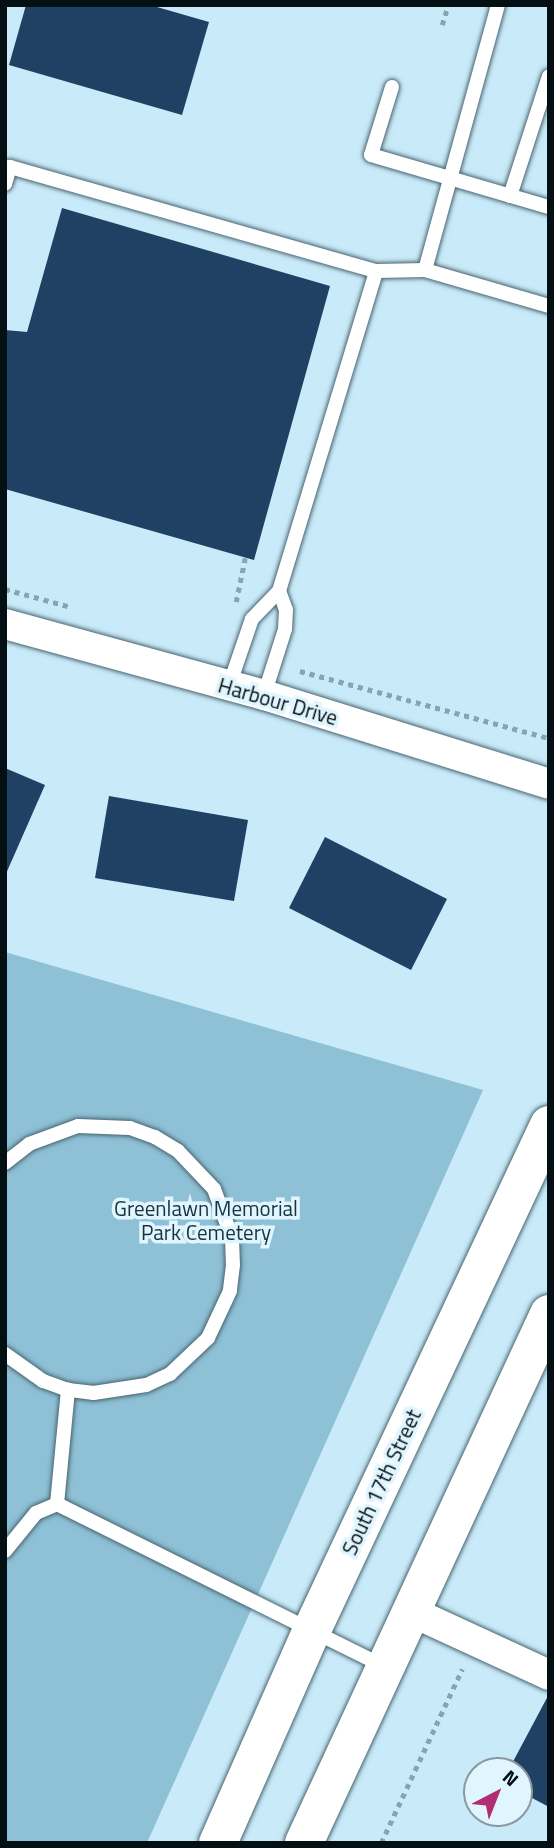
<!DOCTYPE html>
<style>
body{margin:0}
#map{position:relative;width:554px;height:1848px;overflow:hidden;background:#c9eaf8;font-family:"Titillium Web",sans-serif}
div>[style]{position:absolute}
.green>*{inset:0;background:#8ec0d6}
.building>*{inset:0;background:#1f4164}
.path>*{height:4.5px;margin-top:-2.25px;transform-origin:0;background:repeating-linear-gradient(90deg,#8aa4af 0 5px,transparent 0 10px)}
.roads{filter:drop-shadow(0 0 2px #486571) drop-shadow(0 0 2px #486571)}
.service>*{height:14px;margin:-7px;padding:0 7px;transform-origin:7px;border-radius:7px;background:#fff}
.minor>*{height:30px;margin:-15px;padding:0 15px;transform-origin:15px;border-radius:15px;background:#fff}
.secondary>*{height:38px;margin:-19px;padding:0 19px;transform-origin:19px;border-radius:19px;background:#fff}
span{translate:-50% -50%;white-space:nowrap;text-align:center;line-height:1.15;-webkit-text-stroke:7px #e1f5fe;paint-order:stroke}
.street-label{font-size:21px;color:#040f14}
.park-label{font-size:21px;color:#16333f}
.frame{position:absolute;inset:0;border:7px solid #040f14;pointer-events:none}
.north{position:absolute;left:463px;top:1757px;width:70px;height:70px;box-sizing:border-box;background:#e1f5fe;border:2px solid #8999a0;border-radius:50%;rotate:42deg;font-size:19px;font-weight:700;line-height:28px;text-align:center;color:#040f14}
.north::after{content:'';display:block;margin:auto;width:24px;height:32px;background:#b12d74;clip-path:polygon(50% 0,100% 100%,50% 72%,0 100%)}
</style>
<div id="map">
<div class="green">
<div style="clip-path:polygon(5px 952px,483px 1090px,147px 1843px,5px 1843px)"></div>
</div>
<div class="building">
<div style="clip-path:polygon(26px 5px,150px 5px,209px 22px,182px 115px,9px 65px)"></div>
<div style="clip-path:polygon(62px 208px,330px 286px,254px 560px,5px 489px,5px 330px,27px 332px)"></div>
<div style="clip-path:polygon(5px 768px,45px 785px,5px 876px)"></div>
<div style="clip-path:polygon(109px 796px,248px 820px,234px 901px,95px 878px)"></div>
<div style="clip-path:polygon(325px 837px,447px 899px,411px 970px,289px 908px)"></div>
<div style="clip-path:polygon(549px 1694px,549px 1807px,519px 1791px,519px 1771px,508px 1771px)"></div>
</div>
<div class="path">
<div style="left:442px;top:25px;width:21px;rotate:-73deg"></div>
<div style="left:5px;top:589px;width:68px;rotate:15.3deg"></div>
<div style="left:236px;top:602px;width:45px;rotate:-78.4deg"></div>
<div style="left:300px;top:671px;width:258px;rotate:15.1deg"></div>
<div style="left:381px;top:1843px;width:192px;rotate:-65deg"></div>
</div>
<div class="roads">
<div class="service">
<div style="left:392px;top:87px;width:71px;rotate:107.2deg"></div>
<div style="left:371px;top:155px;width:185px;rotate:16.3deg"></div>
<div style="left:5px;top:184px;width:18px;rotate:-74deg"></div>
<div style="left:10px;top:167px;width:380px;rotate:15.9deg"></div>
<div style="left:510px;top:196px;width:126px;rotate:-72deg"></div>
<div style="left:425px;top:270px;width:275px;rotate:-74.6deg"></div>
<div style="left:229px;top:686px;width:71px;rotate:-71.1deg"></div>
<div style="left:252px;top:619px;width:39px;rotate:-46deg"></div>
<div style="left:279px;top:591px;width:334px;rotate:-73.1deg"></div>
<div style="left:376px;top:271px;width:49px;rotate:-1.2deg"></div>
<div style="left:425px;top:270px;width:129px;rotate:16.2deg"></div>
<div style="left:264px;top:695px;width:69px;rotate:-72.3deg"></div>
<div style="left:285px;top:629px;width:19px;rotate:-87deg"></div>
<div style="left:286px;top:610px;width:20px;rotate:-110deg"></div>
<div style="left:5px;top:1163px;width:31px;rotate:-38deg"></div>
<div style="left:29px;top:1144px;width:52px;rotate:-20.2deg"></div>
<div style="left:78px;top:1126px;width:52px;rotate:2.2deg"></div>
<div style="left:130px;top:1128px;width:27px;rotate:20deg"></div>
<div style="left:155px;top:1137px;width:27px;rotate:31deg"></div>
<div style="left:178px;top:1151px;width:52px;rotate:46.5deg"></div>
<div style="left:214px;top:1189px;width:52px;rotate:69.8deg"></div>
<div style="left:232px;top:1238px;width:27px;rotate:88deg"></div>
<div style="left:233px;top:1265px;width:26px;rotate:97deg"></div>
<div style="left:230px;top:1291px;width:52px;rotate:115.1deg"></div>
<div style="left:208px;top:1338px;width:52px;rotate:136.5deg"></div>
<div style="left:170px;top:1374px;width:26px;rotate:155deg"></div>
<div style="left:146px;top:1385px;width:53px;rotate:171.3deg"></div>
<div style="left:94px;top:1393px;width:26px;rotate:-173deg"></div>
<div style="left:68px;top:1390px;width:27px;rotate:-160deg"></div>
<div style="left:43px;top:1381px;width:47px;rotate:-144.6deg"></div>
<div style="left:57px;top:1504px;width:115px;rotate:-84.5deg"></div>
<div style="left:5px;top:1551px;width:49px;rotate:-50.8deg"></div>
<div style="left:36px;top:1513px;width:23px;rotate:-23deg"></div>
<div style="left:57px;top:1504px;width:364px;rotate:26.4deg"></div>
</div>
<div class="minor">
<div style="left:5px;top:624px;width:269px;rotate:15.3deg"></div>
<div style="left:264px;top:695px;width:299px;rotate:17.3deg"></div>
<div style="left:412px;top:1612px;width:151px;rotate:24.7deg"></div>
</div>
<div class="secondary">
<div style="left:218px;top:1843px;width:231px;rotate:-66.2deg"></div>
<div style="left:311px;top:1632px;width:560px;rotate:-64.85deg"></div>
<div style="left:304px;top:1843px;width:583px;rotate:-65.15deg"></div>
</div>
</div>
<div class="street-label">
<span style="left:278px;top:701px;rotate:16deg">Harbour Drive</span>
<span style="left:381px;top:1482px;rotate:-65deg">South 17th Street</span>
</div>
<div class="park-label">
<span style="left:206px;top:1220px">Greenlawn Memorial<br>Park Cemetery</span>
</div>
<div class="frame"></div>
<div class="north">N</div>
</div>
